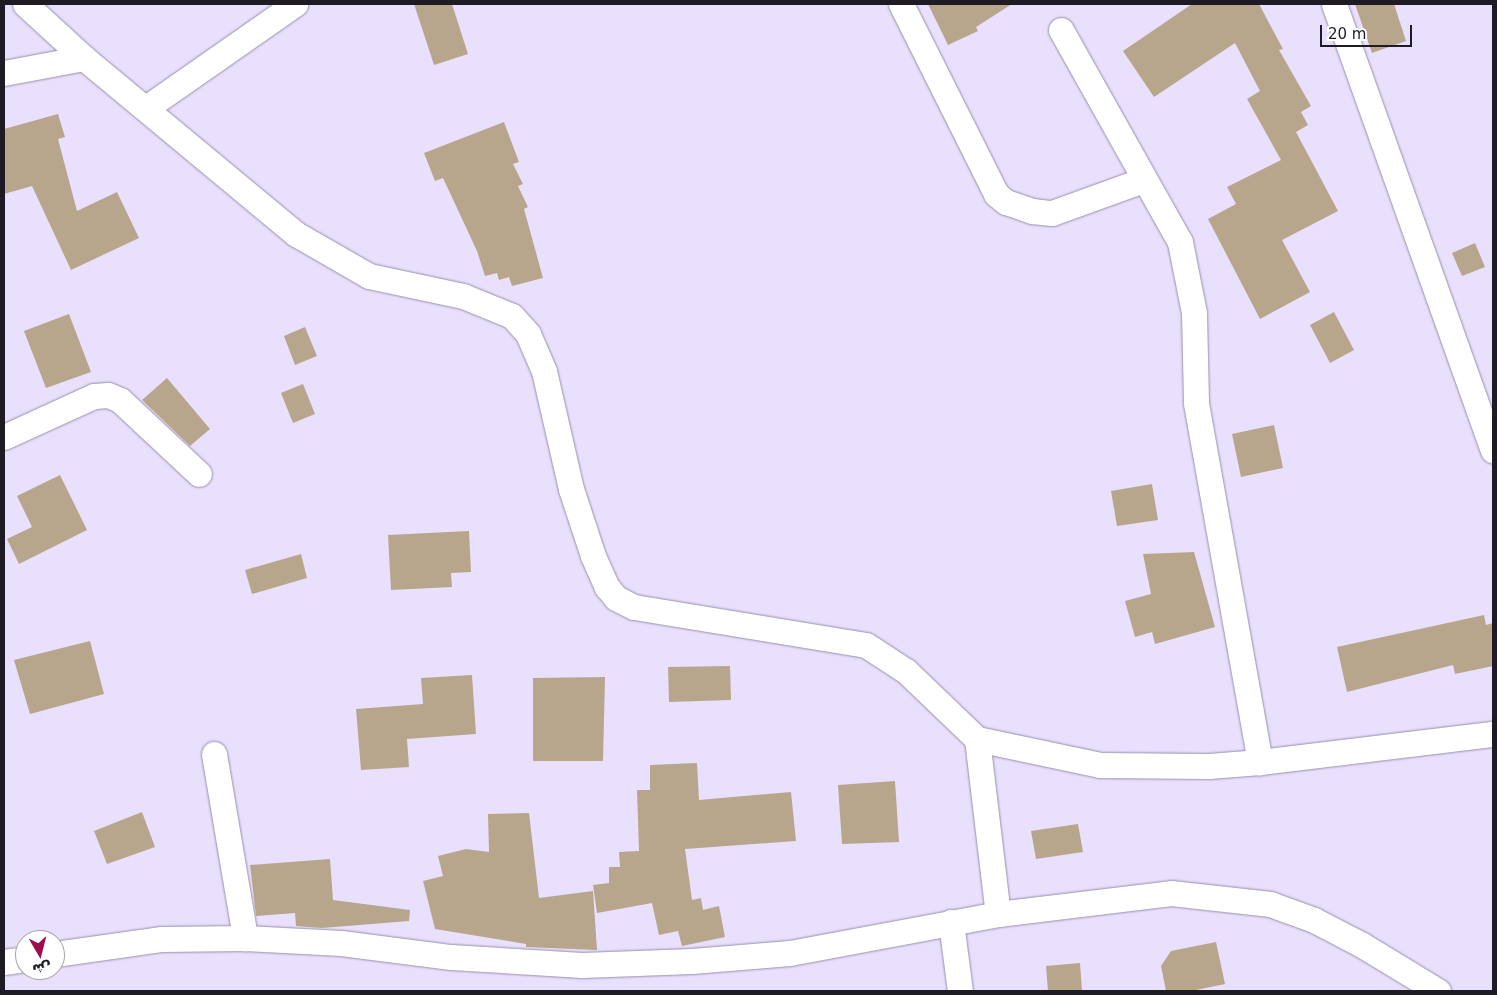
<!DOCTYPE html>
<meta charset="utf-8">
<style>
body{margin:0}
#map{position:relative;width:1497px;height:995px;overflow:hidden;background:#e9e0fe;font-family:"DejaVu Sans","Noto Naskh Arabic",sans-serif}
div>[style]{position:absolute}
.building>*{inset:0;background:#b8a68c}
.roads{filter:drop-shadow(0 0 1px #978faa) drop-shadow(0 0 1px #978faa)}
.minor>*{height:25px;margin:-12.5px;padding:0 12.5px;transform-origin:12.5px;border-radius:12.5px;background:#fff}
span{translate:-50% -50%;white-space:nowrap;text-align:center;line-height:1.15;-webkit-text-stroke:4px #fff;paint-order:stroke}
.frame{position:absolute;inset:0;border:5px solid #1e1b25;pointer-events:none}
.north{position:absolute;left:15px;top:930px;width:50px;height:50px;box-sizing:border-box;background:#fff;border:1px solid #a5a4a8;border-radius:50%;rotate:172deg;font-size:14px;font-weight:700;line-height:20px;text-align:center;color:#1e1b25}
.north::after{content:'';display:block;margin:auto;width:18px;height:22px;background:#a20c4d;clip-path:polygon(50% 0,100% 100%,50% 72%,0 100%)}
.scale{position:absolute;left:1320px;top:25px;width:92px;height:22px;box-sizing:border-box;border:2px solid #1e1b25;border-top:0;padding-left:6px;font-size:15px;line-height:18px;white-space:nowrap;color:#1e1b25;-webkit-text-stroke:4px #fff;paint-order:stroke}
</style>
<div id="map">
<div class="building">
<div style="clip-path:polygon(414px 4px,452px 4px,468px 54px,434px 65px)"></div>
<div style="clip-path:polygon(928px 4px,1012px 4px,976px 27px,978px 31px,948px 45px)"></div>
<div style="clip-path:polygon(1192px 4px,1259px 4px,1283px 49px,1279px 50px,1311px 106px,1301px 112px,1308px 125px,1296px 132px,1338px 211px,1282px 240px,1310px 292px,1260px 319px,1208px 219px,1236px 204px,1227px 187px,1281px 160px,1247px 99px,1260px 91px,1235px 43px,1154px 97px,1123px 51px)"></div>
<div style="clip-path:polygon(1355px 4px,1394px 4px,1406px 41px,1372px 53px)"></div>
<div style="clip-path:polygon(58px 114px,65px 137px,58px 139px,77px 211px,117px 192px,139px 238px,71px 270px,32px 186px,4px 194px,4px 129px)"></div>
<div style="clip-path:polygon(504px 122px,519px 162px,513px 164px,523px 184px,518px 186px,528px 207px,524px 209px,543px 278px,512px 286px,509px 277px,499px 280px,497px 273px,485px 276px,477px 251px,443px 178px,435px 181px,424px 153px)"></div>
<div style="clip-path:polygon(1475px 243px,1485px 267px,1462px 276px,1452px 253px)"></div>
<div style="clip-path:polygon(1334px 312px,1354px 350px,1330px 363px,1310px 325px)"></div>
<div style="clip-path:polygon(69px 314px,91px 372px,46px 388px,24px 331px)"></div>
<div style="clip-path:polygon(305px 327px,317px 356px,295px 365px,284px 336px)"></div>
<div style="clip-path:polygon(167px 378px,210px 429px,190px 446px,142px 400px)"></div>
<div style="clip-path:polygon(303px 384px,315px 414px,293px 423px,281px 393px)"></div>
<div style="clip-path:polygon(1274px 425px,1283px 468px,1241px 477px,1232px 434px)"></div>
<div style="clip-path:polygon(60px 475px,87px 530px,19px 564px,7px 539px,32px 527px,17px 496px)"></div>
<div style="clip-path:polygon(1152px 484px,1158px 520px,1117px 526px,1111px 491px)"></div>
<div style="clip-path:polygon(469px 531px,471px 572px,451px 573px,452px 587px,391px 590px,388px 535px)"></div>
<div style="clip-path:polygon(1194px 552px,1215px 627px,1155px 644px,1152px 632px,1135px 637px,1125px 601px,1151px 594px,1143px 554px)"></div>
<div style="clip-path:polygon(301px 554px,307px 578px,252px 594px,245px 570px)"></div>
<div style="clip-path:polygon(1484px 615px,1486px 625px,1493px 623px,1493px 666px,1455px 674px,1453px 665px,1347px 692px,1337px 647px)"></div>
<div style="clip-path:polygon(90px 641px,104px 694px,30px 714px,14px 660px)"></div>
<div style="clip-path:polygon(730px 666px,731px 700px,669px 702px,668px 667px)"></div>
<div style="clip-path:polygon(472px 675px,476px 734px,407px 739px,409px 767px,361px 770px,356px 709px,423px 704px,421px 678px)"></div>
<div style="clip-path:polygon(605px 677px,603px 761px,533px 761px,533px 678px)"></div>
<div style="clip-path:polygon(697px 763px,699px 800px,791px 792px,796px 841px,685px 849px,692px 900px,701px 898px,703px 910px,719px 906px,725px 937px,682px 946px,678px 931px,659px 935px,652px 903px,597px 913px,593px 885px,609px 883px,609px 867px,620px 867px,619px 852px,639px 851px,637px 790px,650px 790px,650px 765px)"></div>
<div style="clip-path:polygon(895px 781px,899px 842px,842px 844px,838px 785px)"></div>
<div style="clip-path:polygon(142px 812px,155px 847px,107px 864px,94px 831px)"></div>
<div style="clip-path:polygon(529px 813px,539px 898px,593px 891px,597px 950px,526px 947px,526px 944px,435px 929px,423px 881px,443px 876px,438px 856px,466px 849px,489px 852px,488px 814px)"></div>
<div style="clip-path:polygon(1078px 824px,1083px 852px,1036px 859px,1031px 831px)"></div>
<div style="clip-path:polygon(330px 859px,333px 900px,410px 910px,409px 921px,322px 928px,296px 926px,295px 913px,256px 916px,250px 865px)"></div>
<div style="clip-path:polygon(1216px 942px,1225px 984px,1191px 991px,1166px 991px,1161px 966px,1171px 951px)"></div>
<div style="clip-path:polygon(1080px 963px,1082px 991px,1048px 991px,1046px 966px)"></div>
</div>
<div class="roads">
<div class="minor">
<div style="left:25px;top:4px;width:80px;rotate:42.5deg"></div>
<div style="left:84px;top:58px;width:276px;rotate:39.7deg"></div>
<div style="left:296px;top:234px;width:84px;rotate:29.9deg"></div>
<div style="left:369px;top:276px;width:96px;rotate:12deg"></div>
<div style="left:463px;top:296px;width:53px;rotate:22.2deg"></div>
<div style="left:512px;top:316px;width:24px;rotate:48deg"></div>
<div style="left:528px;top:334px;width:40px;rotate:66.6deg"></div>
<div style="left:544px;top:371px;width:121px;rotate:77.1deg"></div>
<div style="left:571px;top:489px;width:71px;rotate:71.8deg"></div>
<div style="left:593px;top:556px;width:34px;rotate:66deg"></div>
<div style="left:607px;top:587px;width:14px;rotate:51deg"></div>
<div style="left:616px;top:598px;width:20px;rotate:27deg"></div>
<div style="left:634px;top:607px;width:235px;rotate:9.3deg"></div>
<div style="left:866px;top:645px;width:48px;rotate:33deg"></div>
<div style="left:906px;top:671px;width:98px;rotate:43.8deg"></div>
<div style="left:977px;top:739px;width:126px;rotate:11.9deg"></div>
<div style="left:1100px;top:765px;width:109px;rotate:0.5deg"></div>
<div style="left:1209px;top:766px;width:51px;rotate:-4.5deg"></div>
<div style="left:1260px;top:762px;width:235px;rotate:-6.9deg"></div>
<div style="left:901px;top:4px;width:212px;rotate:63.4deg"></div>
<div style="left:996px;top:194px;width:13px;rotate:39deg"></div>
<div style="left:1006px;top:202px;width:28px;rotate:19deg"></div>
<div style="left:1032px;top:211px;width:20px;rotate:6deg"></div>
<div style="left:1052px;top:213px;width:97px;rotate:-19.9deg"></div>
<div style="left:1334px;top:4px;width:474px;rotate:70.4deg"></div>
<div style="left:1061px;top:30px;width:243px;rotate:60.7deg"></div>
<div style="left:1180px;top:242px;width:72px;rotate:78.8deg"></div>
<div style="left:1194px;top:313px;width:90px;rotate:88.7deg"></div>
<div style="left:1196px;top:403px;width:365px;rotate:79.9deg"></div>
<div style="left:4px;top:73px;width:81px;rotate:-10.6deg"></div>
<div style="left:146px;top:108px;width:182px;rotate:-34.9deg"></div>
<div style="left:4px;top:437px;width:99px;rotate:-24.5deg"></div>
<div style="left:94px;top:396px;width:14px;rotate:-4deg"></div>
<div style="left:108px;top:395px;width:13px;rotate:23deg"></div>
<div style="left:120px;top:400px;width:108px;rotate:43.1deg"></div>
<div style="left:977px;top:739px;width:176px;rotate:83.2deg"></div>
<div style="left:214px;top:754px;width:187px;rotate:80.4deg"></div>
<div style="left:951px;top:922px;width:70px;rotate:82.6deg"></div>
<div style="left:55px;top:954px;width:108px;rotate:-8deg"></div>
<div style="left:162px;top:939px;width:83px;rotate:-0.7deg"></div>
<div style="left:245px;top:938px;width:96px;rotate:3deg"></div>
<div style="left:341px;top:943px;width:111px;rotate:7.3deg"></div>
<div style="left:451px;top:957px;width:131px;rotate:3.5deg"></div>
<div style="left:582px;top:965px;width:110px;rotate:-2.1deg"></div>
<div style="left:692px;top:961px;width:98px;rotate:-4.7deg"></div>
<div style="left:790px;top:953px;width:212px;rotate:-10.6deg"></div>
<div style="left:998px;top:914px;width:174px;rotate:-6.9deg"></div>
<div style="left:1171px;top:893px;width:100px;rotate:6.3deg"></div>
<div style="left:1270px;top:904px;width:47px;rotate:20deg"></div>
<div style="left:1314px;top:920px;width:54px;rotate:27.5deg"></div>
<div style="left:1362px;top:945px;width:89px;rotate:31.2deg"></div>
<div style="left:4px;top:962px;width:21px;rotate:-8deg"></div>
</div>
</div>
<div class="frame"></div>
<div class="north">ش</div>
<div class="scale">20 m</div>
</div>
